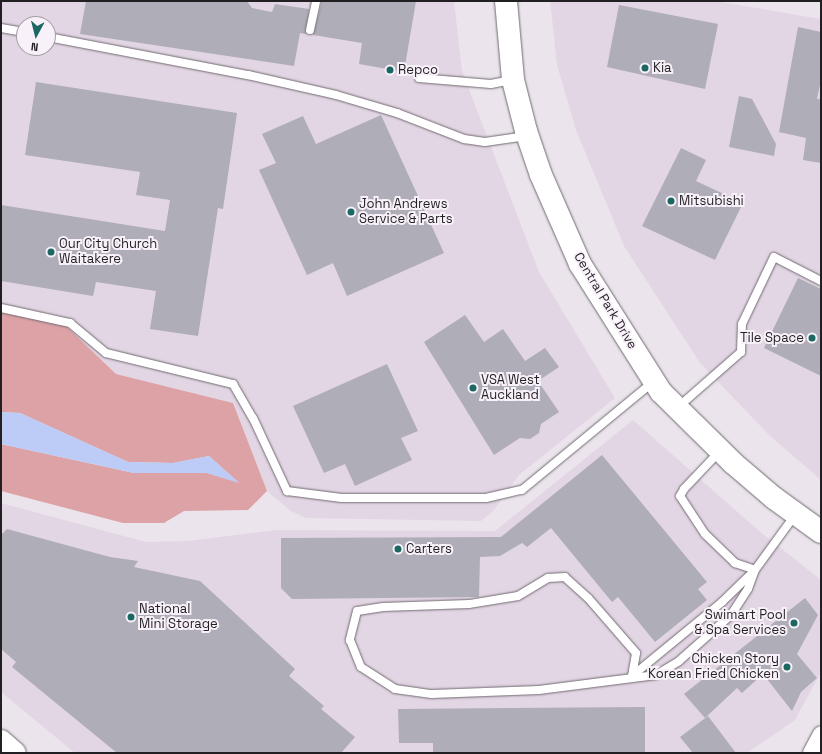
<!DOCTYPE html>
<style>
body{margin:0}
#map{position:relative;width:822px;height:754px;overflow:hidden;background:#ebe4ec;font-family:"Space Grotesk",sans-serif}
div>[style]{position:absolute}
.built>*{inset:0;background:#e3d6e4}
.green>*{inset:0;background:#dca2a5}
.water>*{inset:0;background:#bcccf7}
.building>*{inset:0;background:#afadb7}
.roads{filter:drop-shadow(0 0 1px #706a71) drop-shadow(0 0 1px #706a71)}
.service>*{height:8px;margin:-4px;padding:0 4px;transform-origin:4px;border-radius:4px;background:#fff}
.minor>*{height:16px;margin:-8px;padding:0 8px;transform-origin:8px;border-radius:8px;background:#fff}
.secondary>*{height:22px;margin:-11px;padding:0 11px;transform-origin:11px;border-radius:11px;background:#fff}
.motorway>*{height:22px;margin:-11px;padding:0 11px;transform-origin:11px;border-radius:11px;background:#fff}
.dots>*{width:11px;height:11px;translate:-50% -50%;box-sizing:border-box;border:2px solid #f9f1fa;border-radius:50%}
span{translate:-50% -50%;white-space:nowrap;text-align:center;line-height:1.15;-webkit-text-stroke:4px #f9f1fa;paint-order:stroke}
.poi-label{font-size:13px;color:#211f22}
.left{translate:0 -50%;text-align:left}
.right{translate:-100% -50%;text-align:right}
.street-label{font-size:13px;color:#211f22}
.frame{position:absolute;inset:0;border:2px solid #211f22;pointer-events:none}
.north{position:absolute;left:16px;top:16px;width:40px;height:40px;box-sizing:border-box;background:#f9f1fa;border:1px solid #a39da4;border-radius:50%;rotate:187deg;font-size:11px;font-weight:700;line-height:16px;text-align:center;color:#211f22}
.north::after{content:'';display:block;margin:auto;width:14px;height:18px;background:#1b6761;clip-path:polygon(50% 0,100% 100%,50% 72%,0 100%)}
</style>
<div id="map">
<div class="built">
<div style="clip-path:polygon(evenodd,1px 1px,454px 1px,462px 71px,539px 272px,615px 398px,519px 475px,494px 510px,481px 521px,306px 518px,291px 511px,267px 491px,233px 403px,116px 374px,66px 326px,1px 311px,1px 1px,24px 24px,48px 24px,48px 48px,24px 48px,24px 24px)"></div>
<div style="clip-path:polygon(550px 1px,715px 1px,821px 19px,821px 480px,769px 435px,700px 363px,624px 246px,576px 130px,557px 65px)"></div>
<div style="clip-path:polygon(633px 420px,758px 530px,821px 580px,821px 672px,795px 720px,747px 753px,75px 753px,1px 692px,1px 503px,146px 542px,187px 541px,276px 530px,495px 531px)"></div>
</div>
<div class="green">
<div style="clip-path:polygon(1px 311px,66px 326px,116px 374px,233px 403px,267px 491px,248px 510px,184px 511px,164px 523px,123px 523px,1px 491px,1px 444px,134px 473px,207px 473px,238px 482px,209px 456px,173px 463px,128px 462px,20px 413px,1px 412px)"></div>
</div>
<div class="water">
<div style="clip-path:polygon(1px 412px,20px 413px,128px 462px,173px 463px,209px 456px,239px 483px,207px 473px,134px 473px,1px 444px)"></div>
</div>
<div class="building">
<div style="clip-path:polygon(86px 1px,247px 1px,252px 8px,272px 12px,275px 4px,309px 9px,306px 34px,300px 33px,294px 66px,80px 34px)"></div>
<div style="clip-path:polygon(322px 1px,416px 1px,404px 72px,359px 64px,362px 43px,313px 35px)"></div>
<div style="clip-path:polygon(619px 5px,718px 24px,705px 89px,607px 67px)"></div>
<div style="clip-path:polygon(798px 27px,821px 32px,821px 80px,817px 99px,821px 99px,821px 163px,803px 160px,806px 138px,779px 132px)"></div>
<div style="clip-path:polygon(36px 82px,237px 113px,223px 209px,218px 208px,198px 336px,150px 329px,156px 291px,96px 282px,93px 296px,1px 281px,1px 205px,165px 231px,170px 200px,136px 195px,140px 172px,25px 155px)"></div>
<div style="clip-path:polygon(739px 96px,752px 99px,776px 144px,774px 156px,729px 147px)"></div>
<div style="clip-path:polygon(381px 115px,444px 253px,347px 296px,333px 263px,307px 275px,259px 170px,276px 163px,262px 134px,303px 116px,316px 144px)"></div>
<div style="clip-path:polygon(681px 148px,706px 160px,696px 181px,743px 203px,715px 260px,642px 226px)"></div>
<div style="clip-path:polygon(798px 278px,821px 289px,821px 376px,764px 348px)"></div>
<div style="clip-path:polygon(465px 315px,484px 342px,503px 329px,525px 361px,545px 348px,559px 367px,538px 381px,559px 412px,541px 424px,539px 433px,530px 439px,520px 438px,494px 455px,424px 342px)"></div>
<div style="clip-path:polygon(387px 364px,418px 431px,401px 438px,412px 460px,355px 486px,345px 464px,324px 473px,293px 406px)"></div>
<div style="clip-path:polygon(602px 455px,707px 582px,698px 589px,707px 600px,655px 642px,618px 597px,612px 602px,551px 528px,527px 547px,522px 543px,500px 556px,480px 557px,479px 597px,292px 599px,281px 588px,281px 538px,501px 537px)"></div>
<div style="clip-path:polygon(7px 529px,110px 557px,138px 561px,134px 567px,200px 581px,295px 669px,289px 676px,324px 706px,321px 709px,355px 737px,341px 753px,117px 753px,12px 667px,16px 662px,1px 649px,1px 535px)"></div>
<div style="clip-path:polygon(805px 598px,818px 615px,797px 654px,817px 678px,801px 692px,792px 711px,763px 674px,742px 693px,737px 688px,705px 718px,684px 694px)"></div>
<div style="clip-path:polygon(645px 707px,645px 753px,433px 753px,433px 743px,399px 743px,398px 709px)"></div>
<div style="clip-path:polygon(708px 716px,736px 753px,693px 753px,680px 737px)"></div>
</div>
<div class="roads">
<div class="service">
<div style="left:1px;top:28px;width:23px;rotate:10deg"></div>
<div style="left:310px;top:30px;width:30px;rotate:-78deg"></div>
<div style="left:48px;top:37px;width:204px;rotate:10.8deg"></div>
<div style="left:248px;top:75px;width:90px;rotate:12.8deg"></div>
<div style="left:336px;top:95px;width:64px;rotate:16.4deg"></div>
<div style="left:397px;top:113px;width:72px;rotate:21.2deg"></div>
<div style="left:464px;top:139px;width:21px;rotate:8deg"></div>
<div style="left:485px;top:142px;width:42px;rotate:-8.1deg"></div>
<div style="left:419px;top:78px;width:72px;rotate:4.8deg"></div>
<div style="left:491px;top:84px;width:21px;rotate:-11deg"></div>
<div style="left:1px;top:308px;width:71px;rotate:12.3deg"></div>
<div style="left:70px;top:323px;width:47px;rotate:39.8deg"></div>
<div style="left:106px;top:353px;width:131px;rotate:13.7deg"></div>
<div style="left:233px;top:384px;width:39px;rotate:60deg"></div>
<div style="left:253px;top:418px;width:81px;rotate:65deg"></div>
<div style="left:287px;top:491px;width:55px;rotate:7.3deg"></div>
<div style="left:342px;top:498px;width:144px"></div>
<div style="left:486px;top:498px;width:37px;rotate:-13deg"></div>
<div style="left:522px;top:490px;width:170px;rotate:-39.5deg"></div>
<div style="left:677px;top:408px;width:85px;rotate:-41.2deg"></div>
<div style="left:741px;top:352px;width:28px;rotate:-88deg"></div>
<div style="left:742px;top:324px;width:74px;rotate:-64.5deg"></div>
<div style="left:774px;top:257px;width:53px;rotate:27.1deg"></div>
<div style="left:720px;top:451px;width:52px;rotate:133.5deg"></div>
<div style="left:684px;top:489px;width:8px;rotate:120deg"></div>
<div style="left:680px;top:496px;width:45px;rotate:56.7deg"></div>
<div style="left:705px;top:534px;width:42px;rotate:44deg"></div>
<div style="left:735px;top:563px;width:21px;rotate:19deg"></div>
<div style="left:755px;top:570px;width:68px;rotate:-54deg"></div>
<div style="left:632px;top:676px;width:23px;rotate:-80deg"></div>
<div style="left:636px;top:653px;width:73px;rotate:-131.1deg"></div>
<div style="left:588px;top:598px;width:31px;rotate:-138deg"></div>
<div style="left:565px;top:577px;width:17px;rotate:177deg"></div>
<div style="left:548px;top:578px;width:35px;rotate:149deg"></div>
<div style="left:518px;top:596px;width:50px;rotate:170.7deg"></div>
<div style="left:469px;top:604px;width:86px;rotate:178deg"></div>
<div style="left:383px;top:607px;width:26px;rotate:171deg"></div>
<div style="left:357px;top:611px;width:30px;rotate:104deg"></div>
<div style="left:350px;top:640px;width:29px;rotate:68deg"></div>
<div style="left:361px;top:667px;width:40px;rotate:32.9deg"></div>
<div style="left:395px;top:689px;width:37px;rotate:8deg"></div>
<div style="left:432px;top:694px;width:107px;rotate:-2.1deg"></div>
<div style="left:539px;top:690px;width:118px;rotate:-7.3deg"></div>
<div style="left:656px;top:675px;width:27px;rotate:-31deg"></div>
<div style="left:679px;top:661px;width:69px;rotate:-41.5deg"></div>
<div style="left:731px;top:615px;width:31px;rotate:-57deg"></div>
<div style="left:748px;top:589px;width:20px;rotate:-70deg"></div>
<div style="left:632px;top:676px;width:117px;rotate:-39.4deg"></div>
<div style="left:722px;top:602px;width:43px;rotate:-44.1deg"></div>
</div>
<div class="minor">
<div style="left:811px;top:753px;width:21px;rotate:-62deg"></div>
</div>
<div class="secondary">
<div style="left:506px;top:1px;width:79px;rotate:84.9deg"></div>
<div style="left:513px;top:80px;width:53px;rotate:75.7deg"></div>
<div style="left:526px;top:131px;width:46px;rotate:71.2deg"></div>
<div style="left:541px;top:175px;width:97px;rotate:66.3deg"></div>
<div style="left:580px;top:264px;width:151px;rotate:57.7deg"></div>
<div style="left:661px;top:392px;width:101px;rotate:44.6deg"></div>
<div style="left:733px;top:463px;width:54px;rotate:40.5deg"></div>
<div style="left:774px;top:498px;width:58px;rotate:35.9deg"></div>
</div>
<div class="motorway">
<div style="left:1px;top:741px;width:18px;rotate:41deg"></div>
</div>
</div>
<div class="dots">
<div style="left:645px;top:68px;background:#1b6761"></div>
<div style="left:390px;top:70px;background:#1b6761"></div>
<div style="left:671px;top:201px;background:#1b6761"></div>
<div style="left:351px;top:212px;background:#1b6761"></div>
<div style="left:51px;top:252px;background:#1b6761"></div>
<div style="left:812px;top:338px;background:#1b6761"></div>
<div style="left:473px;top:388px;background:#1b6761"></div>
<div style="left:398px;top:549px;background:#1b6761"></div>
<div style="left:131px;top:617px;background:#1b6761"></div>
<div style="left:794px;top:623px;background:#1b6761"></div>
<div style="left:787px;top:667px;background:#1b6761"></div>
</div>
<div class="poi-label">
<span class="left" style="left:653px;top:68px">Kia</span>
<span class="left" style="left:398px;top:70px">Repco</span>
<span class="left" style="left:679px;top:201px">Mitsubishi</span>
<span class="left" style="left:359px;top:212px">John Andrews<br>Service &amp; Parts</span>
<span class="left" style="left:59px;top:252px">Our City Church<br>Waitakere</span>
<span class="right" style="left:804px;top:338px">Tile Space</span>
<span class="left" style="left:481px;top:388px">VSA West<br>Auckland</span>
<span class="left" style="left:406px;top:549px">Carters</span>
<span class="left" style="left:139px;top:617px">National<br>Mini Storage</span>
<span class="right" style="left:786px;top:623px">Swimart Pool<br>&amp; Spa Services</span>
<span class="right" style="left:779px;top:667px">Chicken Story<br>Korean Fried Chicken</span>
</div>
<div class="street-label">
<span style="left:605px;top:301px;rotate:59deg">Central Park Drive</span>
</div>
<div class="frame"></div>
<div class="north">N</div>
</div>
